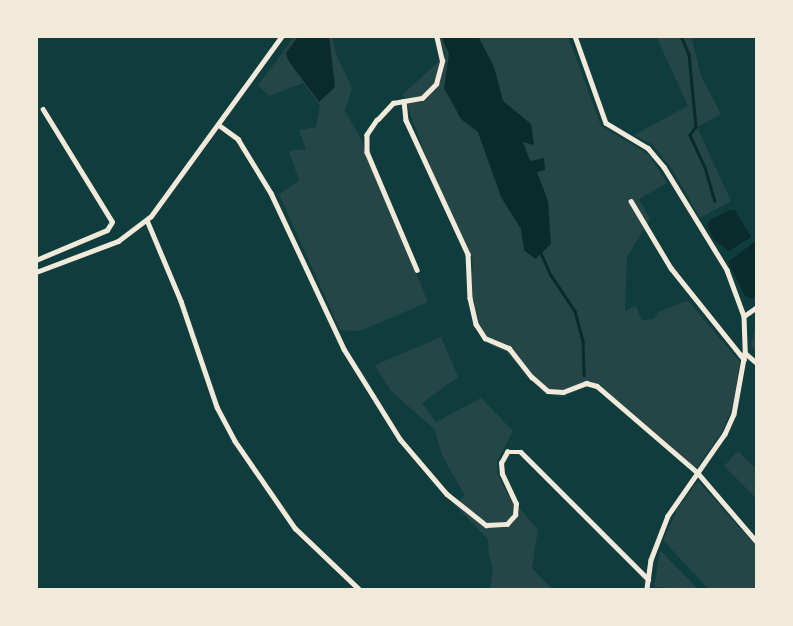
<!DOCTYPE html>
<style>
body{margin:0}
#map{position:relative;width:793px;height:626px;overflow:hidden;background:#0f3d3e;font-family:"Alegreya Sans",sans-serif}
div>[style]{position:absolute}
.green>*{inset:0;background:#244646}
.water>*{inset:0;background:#0a2a2b}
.stream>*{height:2.5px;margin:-1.25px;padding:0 1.25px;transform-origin:1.25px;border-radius:1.25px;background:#0a2a2b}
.minor>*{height:4.5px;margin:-2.25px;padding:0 2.25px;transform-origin:2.25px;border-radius:2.25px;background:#f1e9da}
.tertiary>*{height:5px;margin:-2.5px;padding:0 2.5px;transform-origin:2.5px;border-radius:2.5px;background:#f1e9da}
span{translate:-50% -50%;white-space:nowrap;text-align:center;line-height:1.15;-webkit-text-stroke:5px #f1e9da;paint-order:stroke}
.frame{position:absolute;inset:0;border:38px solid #f1e9da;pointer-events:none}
</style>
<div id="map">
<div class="green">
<div style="clip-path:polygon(295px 36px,332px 36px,336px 54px,352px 88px,345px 111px,359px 135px,428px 302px,360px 331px,340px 330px,279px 194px,299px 181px,289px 151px,306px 149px,299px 130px,316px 127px,320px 105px,303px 83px,269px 96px,258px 85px)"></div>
<div style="clip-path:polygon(438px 36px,568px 36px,601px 126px,648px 154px,667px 183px,639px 199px,650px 219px,627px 257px,625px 311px,636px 306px,642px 320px,654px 319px,659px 312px,685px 301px,689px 302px,740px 362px,733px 405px,723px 430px,696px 469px,591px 385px,563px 397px,545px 394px,506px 352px,485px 342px,474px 327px,466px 289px,473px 269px,472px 257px,428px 162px,403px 94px,446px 55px)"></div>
<div style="clip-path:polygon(656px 36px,691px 36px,701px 76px,721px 114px,697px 127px,731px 201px,700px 218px,672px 169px,652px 144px,634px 135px,688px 106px)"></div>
<div style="clip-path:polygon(757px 319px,757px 352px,751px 346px)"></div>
<div style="clip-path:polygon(441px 337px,458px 377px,422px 403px,436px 422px,481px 398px,513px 431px,497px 461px,497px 473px,508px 495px,538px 530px,532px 568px,553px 590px,490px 590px,493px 569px,489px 555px,488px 539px,454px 504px,465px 496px,442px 455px,435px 430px,390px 390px,375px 365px)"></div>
<div style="clip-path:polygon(738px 451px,757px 470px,757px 499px,724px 466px)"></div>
<div style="clip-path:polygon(698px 481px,757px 547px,757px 590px,709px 590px,663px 540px,677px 510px)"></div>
<div style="clip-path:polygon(660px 550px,699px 590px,654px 587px)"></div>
</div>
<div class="water">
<div style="clip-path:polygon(298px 36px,329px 36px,335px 87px,319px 102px,288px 60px,286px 53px)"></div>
<div style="clip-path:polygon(441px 36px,478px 36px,494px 67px,503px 101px,531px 124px,534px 145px,523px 142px,530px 161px,544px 158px,545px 170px,537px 172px,548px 201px,551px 244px,535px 259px,524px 250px,521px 229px,501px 197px,478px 132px,461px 119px,444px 88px,449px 54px)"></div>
<div style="clip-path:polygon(729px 210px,735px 210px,751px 237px,729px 251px,714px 240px,707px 226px,710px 220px)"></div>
<div style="clip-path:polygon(757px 240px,757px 295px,752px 299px,745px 296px,728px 262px)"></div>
</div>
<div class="stream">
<div style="left:681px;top:36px;width:20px;rotate:66deg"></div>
<div style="left:689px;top:54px;width:73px;rotate:84.5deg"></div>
<div style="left:696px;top:127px;width:10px;rotate:127deg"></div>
<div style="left:690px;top:135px;width:35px;rotate:65deg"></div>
<div style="left:705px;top:167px;width:35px;rotate:74deg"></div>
<div style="left:541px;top:253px;width:24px;rotate:66deg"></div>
<div style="left:551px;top:275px;width:43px;rotate:56.3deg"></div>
<div style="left:575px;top:311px;width:31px;rotate:75deg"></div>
<div style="left:583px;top:341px;width:34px;rotate:88deg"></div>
</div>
<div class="minor">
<div style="left:575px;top:36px;width:92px;rotate:70.4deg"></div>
<div style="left:606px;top:123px;width:49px;rotate:30.8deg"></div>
<div style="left:648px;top:148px;width:25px;rotate:50deg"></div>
<div style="left:664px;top:167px;width:121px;rotate:58.5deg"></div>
<div style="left:727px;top:270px;width:49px;rotate:69.7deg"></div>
<div style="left:744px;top:316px;width:37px;rotate:88deg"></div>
<div style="left:745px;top:353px;width:62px;rotate:100.2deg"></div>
<div style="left:734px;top:414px;width:22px;rotate:114deg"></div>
<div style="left:725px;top:434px;width:100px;rotate:124.8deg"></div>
<div style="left:668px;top:516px;width:47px;rotate:111.1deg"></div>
<div style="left:651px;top:560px;width:30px;rotate:98deg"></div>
<div style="left:404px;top:101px;width:19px;rotate:84deg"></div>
<div style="left:406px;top:120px;width:148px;rotate:65.2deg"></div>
<div style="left:468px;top:254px;width:44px;rotate:87.4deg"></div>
<div style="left:470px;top:298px;width:27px;rotate:77deg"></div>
<div style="left:476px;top:324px;width:17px;rotate:57deg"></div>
<div style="left:485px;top:338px;width:26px;rotate:23deg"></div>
<div style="left:509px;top:348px;width:37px;rotate:52deg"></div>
<div style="left:532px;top:377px;width:21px;rotate:41deg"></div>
<div style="left:548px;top:391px;width:15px;rotate:4deg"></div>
<div style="left:563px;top:392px;width:25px;rotate:-21deg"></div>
<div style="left:586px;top:383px;width:11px;rotate:15deg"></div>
<div style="left:597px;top:386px;width:132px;rotate:40.7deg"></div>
<div style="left:697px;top:472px;width:92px;rotate:49.4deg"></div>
<div style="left:378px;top:119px;width:22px;rotate:-47deg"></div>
<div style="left:393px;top:103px;width:29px;rotate:-10deg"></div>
<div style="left:422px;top:98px;width:20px;rotate:-45deg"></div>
<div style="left:436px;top:84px;width:24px;rotate:-75deg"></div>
<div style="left:442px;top:61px;width:26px;rotate:-103deg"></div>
<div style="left:377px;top:120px;width:18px;rotate:124deg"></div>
<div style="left:367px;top:135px;width:17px;rotate:90deg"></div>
<div style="left:367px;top:152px;width:128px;rotate:67deg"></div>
<div style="left:219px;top:125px;width:24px;rotate:36deg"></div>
<div style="left:238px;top:139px;width:63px;rotate:58.6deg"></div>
<div style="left:271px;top:193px;width:172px;rotate:64.9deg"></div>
<div style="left:344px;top:349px;width:106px;rotate:58.1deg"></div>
<div style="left:400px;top:439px;width:72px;rotate:49.5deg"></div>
<div style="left:447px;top:494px;width:50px;rotate:38.5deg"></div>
<div style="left:486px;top:525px;width:21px;rotate:-3deg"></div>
<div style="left:507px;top:524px;width:12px;rotate:-48deg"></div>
<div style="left:515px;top:515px;width:11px;rotate:-85deg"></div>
<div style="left:516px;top:504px;width:33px;rotate:-115deg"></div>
<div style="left:502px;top:474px;width:11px;rotate:-95deg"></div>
<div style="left:501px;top:463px;width:13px;rotate:-61deg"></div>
<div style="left:507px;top:452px;width:14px"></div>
<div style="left:521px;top:452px;width:180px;rotate:45deg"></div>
<div style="left:631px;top:201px;width:78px;rotate:59.2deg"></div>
<div style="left:671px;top:268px;width:117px;rotate:51.3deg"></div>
<div style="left:147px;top:220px;width:88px;rotate:67.2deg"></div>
<div style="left:181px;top:301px;width:112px;rotate:71.2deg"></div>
<div style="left:217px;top:407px;width:38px;rotate:62deg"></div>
<div style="left:235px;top:441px;width:106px;rotate:55.4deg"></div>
<div style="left:295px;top:528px;width:90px;rotate:43.6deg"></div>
<div style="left:36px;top:260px;width:77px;rotate:-22.9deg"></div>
<div style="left:107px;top:230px;width:9px;rotate:-58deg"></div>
<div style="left:112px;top:222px;width:132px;rotate:-121.6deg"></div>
<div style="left:744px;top:316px;width:16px;rotate:-35deg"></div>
<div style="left:745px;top:353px;width:16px;rotate:40deg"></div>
</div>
<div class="tertiary">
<div style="left:36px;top:272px;width:88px;rotate:-20.7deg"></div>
<div style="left:118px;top:241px;width:41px;rotate:-37.1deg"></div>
<div style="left:151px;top:216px;width:223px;rotate:-54deg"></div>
</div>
<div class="frame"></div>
</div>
